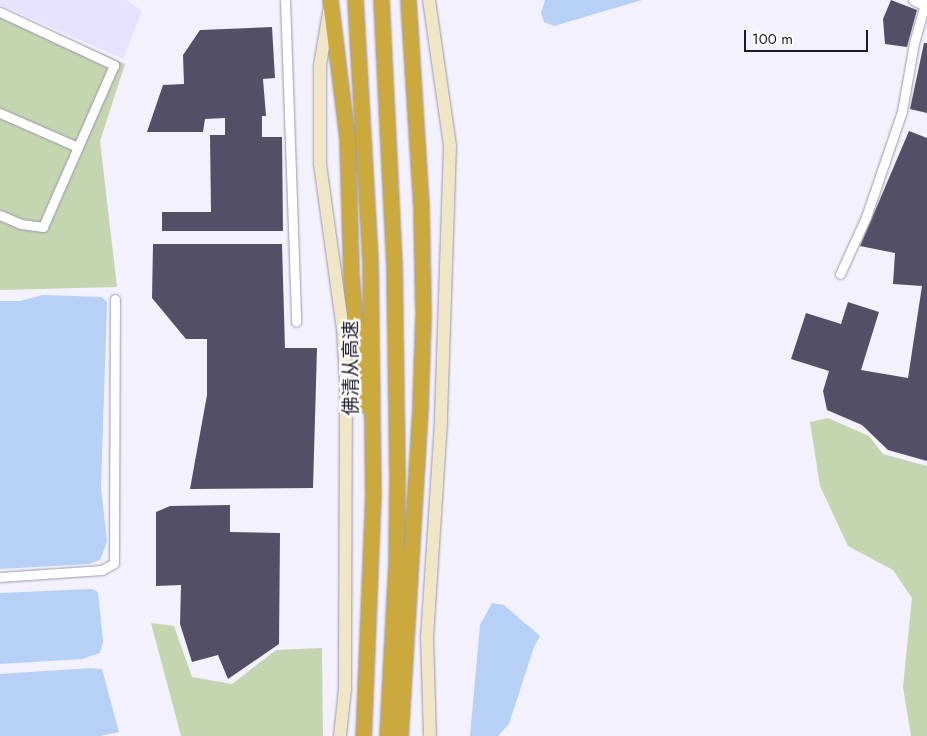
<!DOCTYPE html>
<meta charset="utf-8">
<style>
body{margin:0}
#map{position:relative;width:927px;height:736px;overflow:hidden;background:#f3f1fd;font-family:Jost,"Noto Sans SC",sans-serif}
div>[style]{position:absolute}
.built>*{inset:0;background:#e7e2fe}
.green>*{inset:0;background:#c4d5af}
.water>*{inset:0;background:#b6d0f6}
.building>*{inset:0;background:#534f66}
.roads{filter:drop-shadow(0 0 1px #9a96af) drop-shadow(0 0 1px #9a96af)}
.minor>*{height:9px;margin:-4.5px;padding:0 4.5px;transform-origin:4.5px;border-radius:4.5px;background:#fff}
.secondary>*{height:12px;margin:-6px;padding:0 6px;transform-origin:6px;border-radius:6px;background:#f0e5c4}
.motorway>*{height:15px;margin:-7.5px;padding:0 7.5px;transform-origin:7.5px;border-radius:7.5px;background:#cca93c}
span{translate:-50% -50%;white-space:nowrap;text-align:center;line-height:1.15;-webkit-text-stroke:5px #fff;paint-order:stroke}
.street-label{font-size:19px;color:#1c1a24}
.scale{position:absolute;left:744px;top:30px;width:124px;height:22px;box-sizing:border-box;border:2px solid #1c1a24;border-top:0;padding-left:6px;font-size:15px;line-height:18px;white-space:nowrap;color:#1c1a24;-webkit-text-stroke:4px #fff;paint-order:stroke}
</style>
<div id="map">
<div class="built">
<div style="clip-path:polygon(0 0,127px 0,142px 11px,123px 59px,0 5px)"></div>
</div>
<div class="green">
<div style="clip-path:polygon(0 8px,125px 64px,100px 141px,117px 287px,0 290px)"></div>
<div style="clip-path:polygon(828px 418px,869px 436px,883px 454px,927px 466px,927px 736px,911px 736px,903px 687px,912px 598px,893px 570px,848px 546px,820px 486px,810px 422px)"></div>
<div style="clip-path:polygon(151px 623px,174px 626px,192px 677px,232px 684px,276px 650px,322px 648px,323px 736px,181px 736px)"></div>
</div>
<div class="water">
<div style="clip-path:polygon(545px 0,642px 0,554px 26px,544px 22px,541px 13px)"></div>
<div style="clip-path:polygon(43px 295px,102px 297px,107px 302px,101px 487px,107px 542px,100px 560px,89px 564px,0 569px,0 301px,20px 301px)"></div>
<div style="clip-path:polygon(92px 589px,98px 592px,103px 641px,100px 653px,82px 659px,0 664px,0 593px)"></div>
<div style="clip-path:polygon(492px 603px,504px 605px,540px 636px,534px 647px,509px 724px,498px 736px,470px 736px,480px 625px)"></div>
<div style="clip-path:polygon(91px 668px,102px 669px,119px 732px,100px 736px,0 736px,0 674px)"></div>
</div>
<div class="building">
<div style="clip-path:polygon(891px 0,917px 10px,907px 47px,885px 44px,883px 19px)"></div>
<div style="clip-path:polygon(272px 27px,275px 78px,263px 79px,266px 116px,262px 116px,262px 137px,282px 137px,283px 231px,162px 231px,162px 212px,211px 212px,210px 135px,225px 135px,225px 118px,205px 119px,203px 132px,147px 132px,163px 85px,184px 84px,183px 55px,200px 30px)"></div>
<div style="clip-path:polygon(924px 43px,927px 43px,927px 113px,910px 109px)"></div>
<div style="clip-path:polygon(909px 131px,927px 138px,927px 461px,888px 450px,862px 425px,827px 410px,823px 391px,829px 371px,791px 359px,806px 313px,841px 324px,848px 302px,879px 312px,861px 370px,908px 378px,922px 286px,893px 284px,895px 253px,860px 246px)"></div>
<div style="clip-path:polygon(153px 244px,282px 244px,285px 348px,317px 348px,313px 488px,190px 489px,207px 395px,207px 339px,186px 339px,152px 298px)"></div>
<div style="clip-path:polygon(230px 505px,230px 532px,280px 533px,279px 644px,228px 679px,218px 655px,192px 662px,180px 624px,181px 585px,156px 586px,156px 512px,170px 506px)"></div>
</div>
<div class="roads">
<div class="minor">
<div style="left:285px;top:0;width:322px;rotate:88deg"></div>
<div style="left:913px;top:0;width:11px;rotate:27deg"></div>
<div style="left:0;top:12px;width:126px;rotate:24.9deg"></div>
<div style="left:114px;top:65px;width:177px;rotate:113.7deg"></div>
<div style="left:43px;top:227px;width:22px;rotate:-172deg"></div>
<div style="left:21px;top:224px;width:23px;rotate:-157deg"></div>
<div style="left:0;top:113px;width:85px;rotate:23.6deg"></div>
<div style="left:840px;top:274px;width:63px;rotate:-65.5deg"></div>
<div style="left:866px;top:217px;width:112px;rotate:-71.2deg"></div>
<div style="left:902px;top:111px;width:69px;rotate:-80deg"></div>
<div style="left:914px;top:43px;width:45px;rotate:-74.4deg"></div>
<div style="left:0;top:577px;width:102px;rotate:-3.9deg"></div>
<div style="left:102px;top:570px;width:14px;rotate:-30deg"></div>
<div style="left:114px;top:563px;width:264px;rotate:-89.8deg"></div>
</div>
<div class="secondary">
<div style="left:429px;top:0;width:148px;rotate:81.8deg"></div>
<div style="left:450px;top:146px;width:276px;rotate:91.9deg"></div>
<div style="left:441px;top:422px;width:214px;rotate:93.7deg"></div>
<div style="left:427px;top:636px;width:100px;rotate:88.3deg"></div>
<div style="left:329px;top:12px;width:54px;rotate:99.6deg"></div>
<div style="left:320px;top:65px;width:99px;rotate:90deg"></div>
<div style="left:320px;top:164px;width:167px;rotate:82.1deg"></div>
<div style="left:343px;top:329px;width:53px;rotate:86.8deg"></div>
<div style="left:346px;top:382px;width:307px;rotate:90.2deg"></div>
<div style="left:345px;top:689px;width:47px;rotate:96.1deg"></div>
</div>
<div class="motorway">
<div style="left:330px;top:0;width:140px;rotate:83deg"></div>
<div style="left:347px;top:139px;width:136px;rotate:88.3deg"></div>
<div style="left:351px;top:275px;width:130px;rotate:85.2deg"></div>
<div style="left:355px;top:0;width:262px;rotate:86.7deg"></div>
<div style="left:370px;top:262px;width:230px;rotate:89.3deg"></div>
<div style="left:373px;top:492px;width:244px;rotate:92.3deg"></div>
<div style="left:381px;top:0;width:263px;rotate:87.2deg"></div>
<div style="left:394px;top:263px;width:210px;rotate:89.2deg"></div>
<div style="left:397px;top:473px;width:91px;rotate:90.6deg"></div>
<div style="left:396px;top:564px;width:172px;rotate:93deg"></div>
<div style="left:400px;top:736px;width:332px;rotate:-86.5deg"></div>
<div style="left:420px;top:405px;width:92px;rotate:-88.1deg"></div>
<div style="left:423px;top:313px;width:106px;rotate:-91.1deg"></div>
<div style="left:421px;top:207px;width:207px;rotate:-93.6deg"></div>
</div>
</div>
<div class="street-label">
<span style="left:351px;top:368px;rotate:-90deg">佛清从高速</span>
</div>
<div class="scale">100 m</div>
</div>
